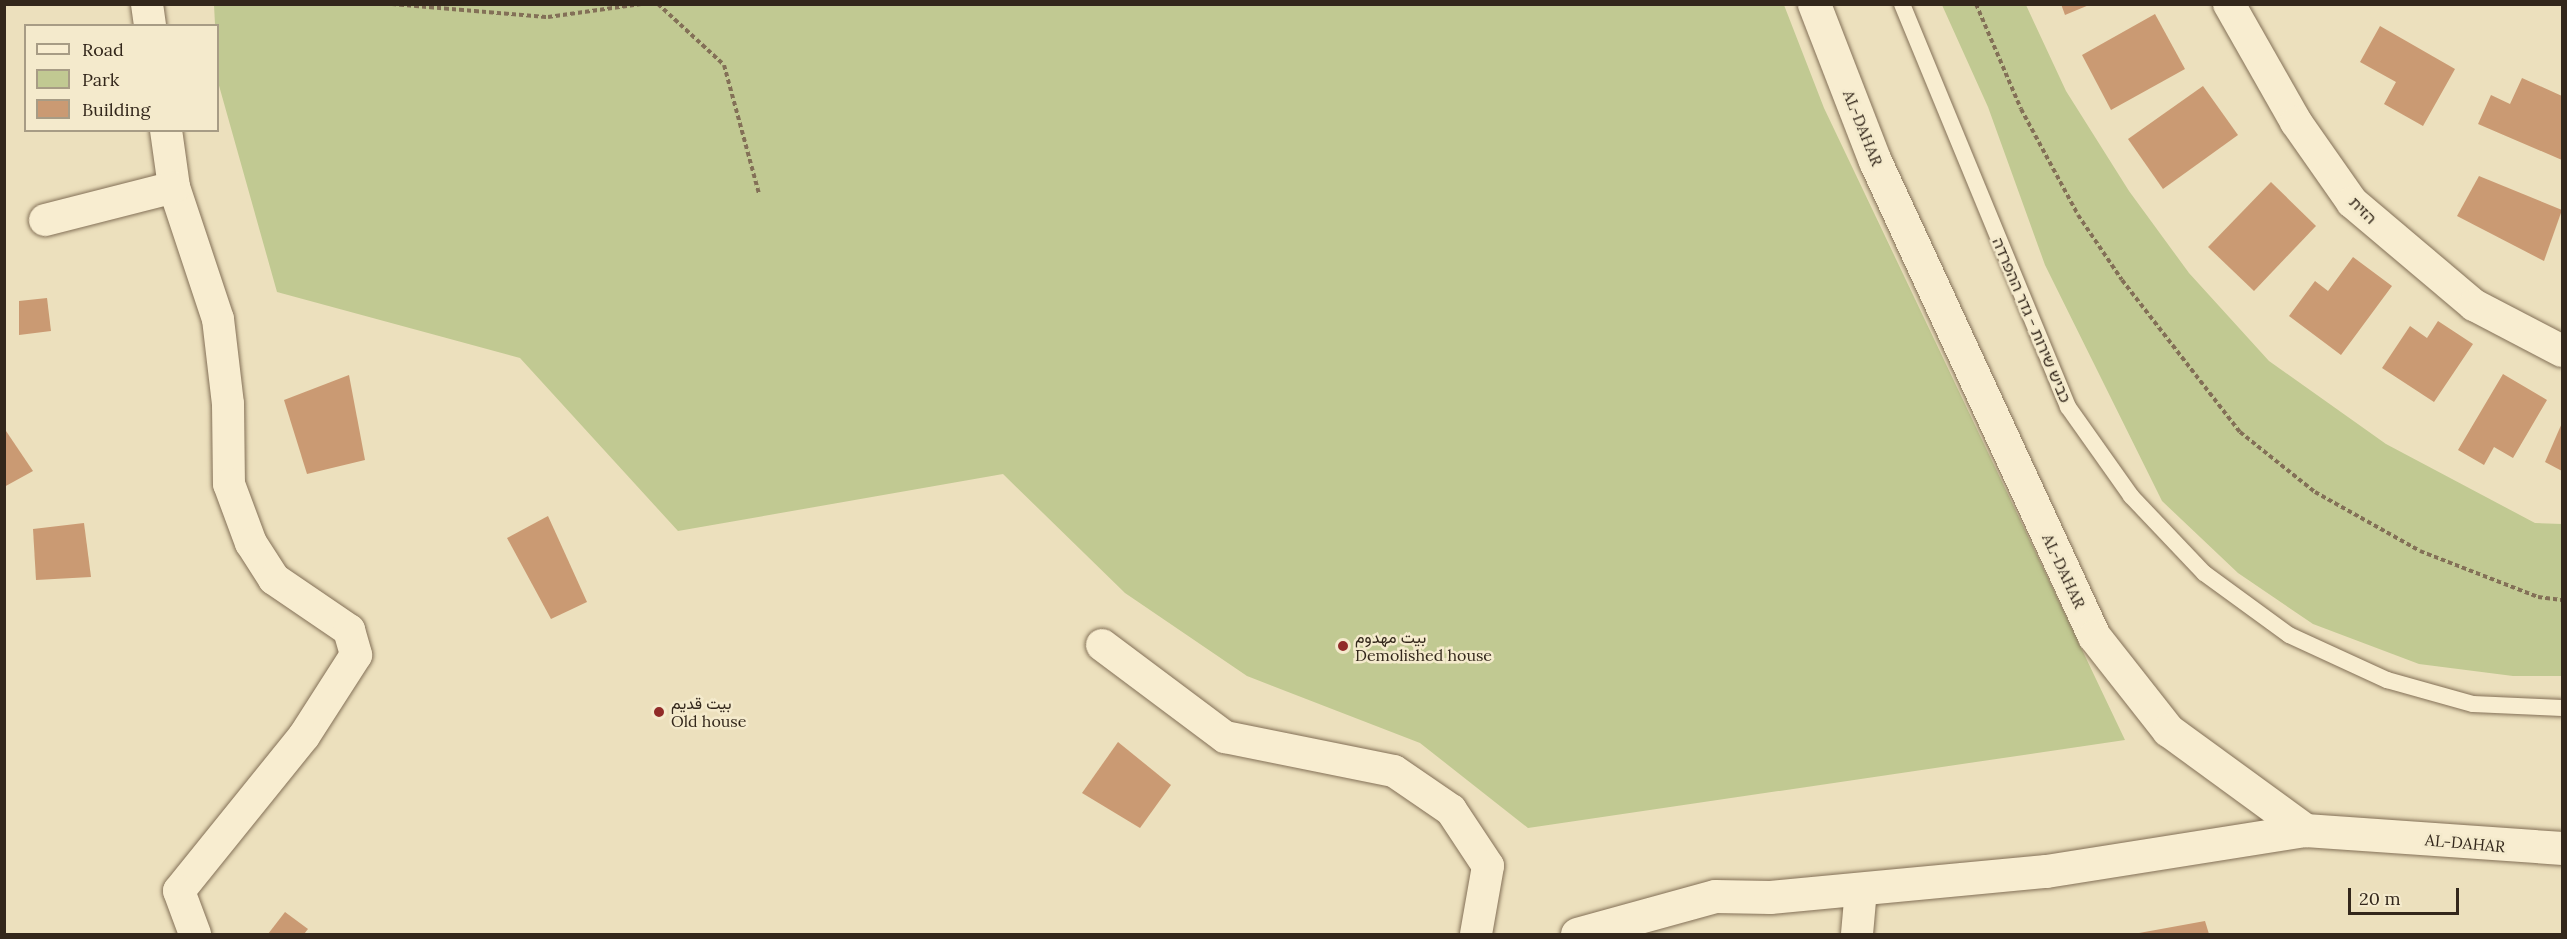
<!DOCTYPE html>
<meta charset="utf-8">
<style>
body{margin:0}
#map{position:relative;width:2567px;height:939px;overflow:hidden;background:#ece0bd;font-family:Lora,Vazirmatn,"Noto Sans Hebrew",serif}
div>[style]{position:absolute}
.green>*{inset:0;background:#c1c992}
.building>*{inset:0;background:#ca9a73}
.path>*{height:4px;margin-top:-2px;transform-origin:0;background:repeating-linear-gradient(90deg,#837057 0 4.5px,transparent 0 7.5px)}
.roads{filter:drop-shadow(0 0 2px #837057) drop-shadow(0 0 2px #837057)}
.service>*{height:16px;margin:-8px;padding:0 8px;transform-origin:8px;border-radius:8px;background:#f8edd0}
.minor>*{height:32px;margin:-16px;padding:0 16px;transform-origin:16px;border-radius:16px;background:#f8edd0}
.tertiary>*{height:33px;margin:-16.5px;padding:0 16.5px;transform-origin:16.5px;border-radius:16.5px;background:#f8edd0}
.dots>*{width:16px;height:16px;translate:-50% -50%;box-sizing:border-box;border:3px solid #f4eacc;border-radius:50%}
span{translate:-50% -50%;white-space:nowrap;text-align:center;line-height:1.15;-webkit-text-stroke:5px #f4eacc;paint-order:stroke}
.street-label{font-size:16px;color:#33271b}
.poi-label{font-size:16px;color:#33271b}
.left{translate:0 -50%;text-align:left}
.frame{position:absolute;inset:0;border:6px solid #33271b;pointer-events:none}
.legend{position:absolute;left:24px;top:24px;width:195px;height:108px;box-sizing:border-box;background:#f4eacc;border:2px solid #a79c85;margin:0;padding:8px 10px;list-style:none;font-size:18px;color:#33271b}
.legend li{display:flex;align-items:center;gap:12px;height:30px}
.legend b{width:30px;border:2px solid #a79c85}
.scale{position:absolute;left:2348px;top:888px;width:111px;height:27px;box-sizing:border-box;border:3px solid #33271b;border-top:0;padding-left:8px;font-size:18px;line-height:21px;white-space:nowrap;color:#33271b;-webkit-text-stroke:4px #f4eacc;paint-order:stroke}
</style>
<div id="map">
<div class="green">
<div style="clip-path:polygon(214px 5px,1784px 5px,1824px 108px,2125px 740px,1528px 828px,1420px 743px,1247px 676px,1125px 593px,1003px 474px,678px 531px,520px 358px,277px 292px,218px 82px)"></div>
<div style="clip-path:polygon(1942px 5px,2026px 5px,2066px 91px,2129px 191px,2189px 273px,2269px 361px,2386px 444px,2535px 523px,2562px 524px,2562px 676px,2513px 676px,2419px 664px,2313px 624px,2238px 573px,2162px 501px,2045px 265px,1988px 107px)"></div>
</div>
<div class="building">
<div style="clip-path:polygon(2061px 4px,2089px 4px,2089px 5px,2065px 15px)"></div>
<div style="clip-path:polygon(2155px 14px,2185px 69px,2111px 110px,2082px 55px)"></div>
<div style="clip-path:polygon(2380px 26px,2455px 69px,2423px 126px,2384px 104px,2396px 82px,2360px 62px)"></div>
<div style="clip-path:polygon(2522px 78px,2562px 96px,2562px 160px,2478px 124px,2491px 95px,2510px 104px)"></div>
<div style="clip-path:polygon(2203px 86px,2238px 135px,2163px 189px,2128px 139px)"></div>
<div style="clip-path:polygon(2479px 176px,2562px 210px,2544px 261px,2457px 216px)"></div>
<div style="clip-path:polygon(2271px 182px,2316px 226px,2254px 291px,2208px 247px)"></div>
<div style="clip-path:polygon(2353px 257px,2392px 286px,2341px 355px,2289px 316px,2315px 281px,2328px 291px)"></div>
<div style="clip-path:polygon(47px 298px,51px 331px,19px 335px,19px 301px)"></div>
<div style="clip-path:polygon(2438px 321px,2473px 344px,2434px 402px,2382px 368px,2410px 326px,2427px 338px)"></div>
<div style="clip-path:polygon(2503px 374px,2547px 400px,2513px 458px,2494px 447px,2484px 465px,2458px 450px)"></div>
<div style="clip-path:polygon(349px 375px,365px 460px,307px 474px,284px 400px)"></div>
<div style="clip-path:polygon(2562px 423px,2562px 471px,2545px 462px)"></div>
<div style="clip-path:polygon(4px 428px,33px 471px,4px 487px)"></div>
<div style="clip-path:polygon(548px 516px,587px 602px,551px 619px,507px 538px)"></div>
<div style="clip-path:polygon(84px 523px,91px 577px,36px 580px,33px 529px)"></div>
<div style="clip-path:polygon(1118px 742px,1171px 785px,1140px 828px,1082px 793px)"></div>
<div style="clip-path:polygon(285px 912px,308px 929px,304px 934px,268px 934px)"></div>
<div style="clip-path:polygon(2205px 921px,2209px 934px,2139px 934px,2139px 933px)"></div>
</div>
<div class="path">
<div style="left:392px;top:4px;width:157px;rotate:4.8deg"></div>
<div style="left:548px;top:17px;width:94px;rotate:-8deg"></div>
<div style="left:658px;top:4px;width:90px;rotate:42.7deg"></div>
<div style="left:724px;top:65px;width:134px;rotate:74.8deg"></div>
<div style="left:1976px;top:4px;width:114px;rotate:66.8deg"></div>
<div style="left:2021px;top:109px;width:120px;rotate:61.7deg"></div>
<div style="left:2078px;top:215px;width:78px;rotate:55.9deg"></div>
<div style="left:2122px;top:280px;width:192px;rotate:52.2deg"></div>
<div style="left:2240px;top:432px;width:96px;rotate:38.7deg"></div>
<div style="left:2315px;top:492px;width:120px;rotate:29.3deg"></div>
<div style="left:2420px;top:551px;width:127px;rotate:21.3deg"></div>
<div style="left:2538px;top:597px;width:24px;rotate:7deg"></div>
</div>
<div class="roads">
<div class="service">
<div style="left:1902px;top:4px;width:436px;rotate:67.6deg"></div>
<div style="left:2068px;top:407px;width:109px;rotate:54.7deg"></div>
<div style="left:2131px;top:496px;width:106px;rotate:46.5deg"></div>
<div style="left:2204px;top:573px;width:105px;rotate:36.1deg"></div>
<div style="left:2289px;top:635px;width:108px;rotate:24.7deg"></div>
<div style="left:2387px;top:680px;width:89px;rotate:15.6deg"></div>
<div style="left:2473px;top:704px;width:89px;rotate:2.6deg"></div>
</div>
<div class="minor">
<div style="left:147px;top:4px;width:22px;rotate:82deg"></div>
<div style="left:2229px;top:4px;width:136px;rotate:60.4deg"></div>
<div style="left:2296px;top:122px;width:98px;rotate:55deg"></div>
<div style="left:2352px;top:202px;width:160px;rotate:40.2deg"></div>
<div style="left:2474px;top:305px;width:99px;rotate:27.6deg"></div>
<div style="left:166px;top:130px;width:58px;rotate:82deg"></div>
<div style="left:174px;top:187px;width:139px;rotate:71.6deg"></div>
<div style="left:218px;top:319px;width:86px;rotate:83.3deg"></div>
<div style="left:228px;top:404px;width:80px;rotate:89.3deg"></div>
<div style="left:229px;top:484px;width:63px;rotate:69.6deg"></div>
<div style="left:251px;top:543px;width:43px;rotate:57.4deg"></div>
<div style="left:274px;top:579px;width:91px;rotate:34.2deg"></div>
<div style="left:349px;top:630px;width:26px;rotate:74deg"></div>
<div style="left:356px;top:655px;width:96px;rotate:122.7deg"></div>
<div style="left:304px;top:736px;width:199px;rotate:128.9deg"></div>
<div style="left:179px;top:891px;width:46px;rotate:69.6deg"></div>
<div style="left:45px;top:220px;width:133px;rotate:-14.3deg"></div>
<div style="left:1102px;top:645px;width:154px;rotate:36.8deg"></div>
<div style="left:1225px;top:737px;width:172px;rotate:11.4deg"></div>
<div style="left:1394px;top:771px;width:69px;rotate:34.4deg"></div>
<div style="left:1451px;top:810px;width:67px;rotate:56.5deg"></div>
<div style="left:1488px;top:866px;width:69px;rotate:100deg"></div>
<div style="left:1857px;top:934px;width:45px;rotate:-84.9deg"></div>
</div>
<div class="tertiary">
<div style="left:1814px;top:4px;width:168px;rotate:68.8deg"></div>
<div style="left:1875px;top:161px;width:523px;rotate:65.25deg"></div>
<div style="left:2094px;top:636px;width:120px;rotate:51.8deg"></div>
<div style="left:2168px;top:730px;width:170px;rotate:36.1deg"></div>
<div style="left:2305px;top:830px;width:258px;rotate:4deg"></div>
<div style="left:1577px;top:934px;width:143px;rotate:-15.4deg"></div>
<div style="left:1715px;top:896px;width:55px;rotate:1deg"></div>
<div style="left:1770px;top:897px;width:277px;rotate:-5.4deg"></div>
<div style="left:2046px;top:871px;width:262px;rotate:-9deg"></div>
</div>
</div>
<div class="dots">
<div style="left:1343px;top:646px;background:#912b28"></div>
<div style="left:659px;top:712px;background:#912b28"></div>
</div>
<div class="street-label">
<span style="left:1863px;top:128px;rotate:68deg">AL-DAHAR</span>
<span style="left:2363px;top:210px;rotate:45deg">הזית</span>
<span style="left:2032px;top:320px;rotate:67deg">כביש שירות - גדר ההפרדה</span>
<span style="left:2064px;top:571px;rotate:65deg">AL-DAHAR</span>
<span style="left:2465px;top:843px;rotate:5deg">AL-DAHAR</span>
</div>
<div class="poi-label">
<span class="left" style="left:1355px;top:646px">بيت مهدوم<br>Demolished house</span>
<span class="left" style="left:671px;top:712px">بيت قديم<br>Old house</span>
</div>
<div class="frame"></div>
<ul class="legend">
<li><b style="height:8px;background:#f8edd0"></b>Road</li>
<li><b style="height:16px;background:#c1c992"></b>Park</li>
<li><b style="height:16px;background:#ca9a73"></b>Building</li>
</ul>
<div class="scale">20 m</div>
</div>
